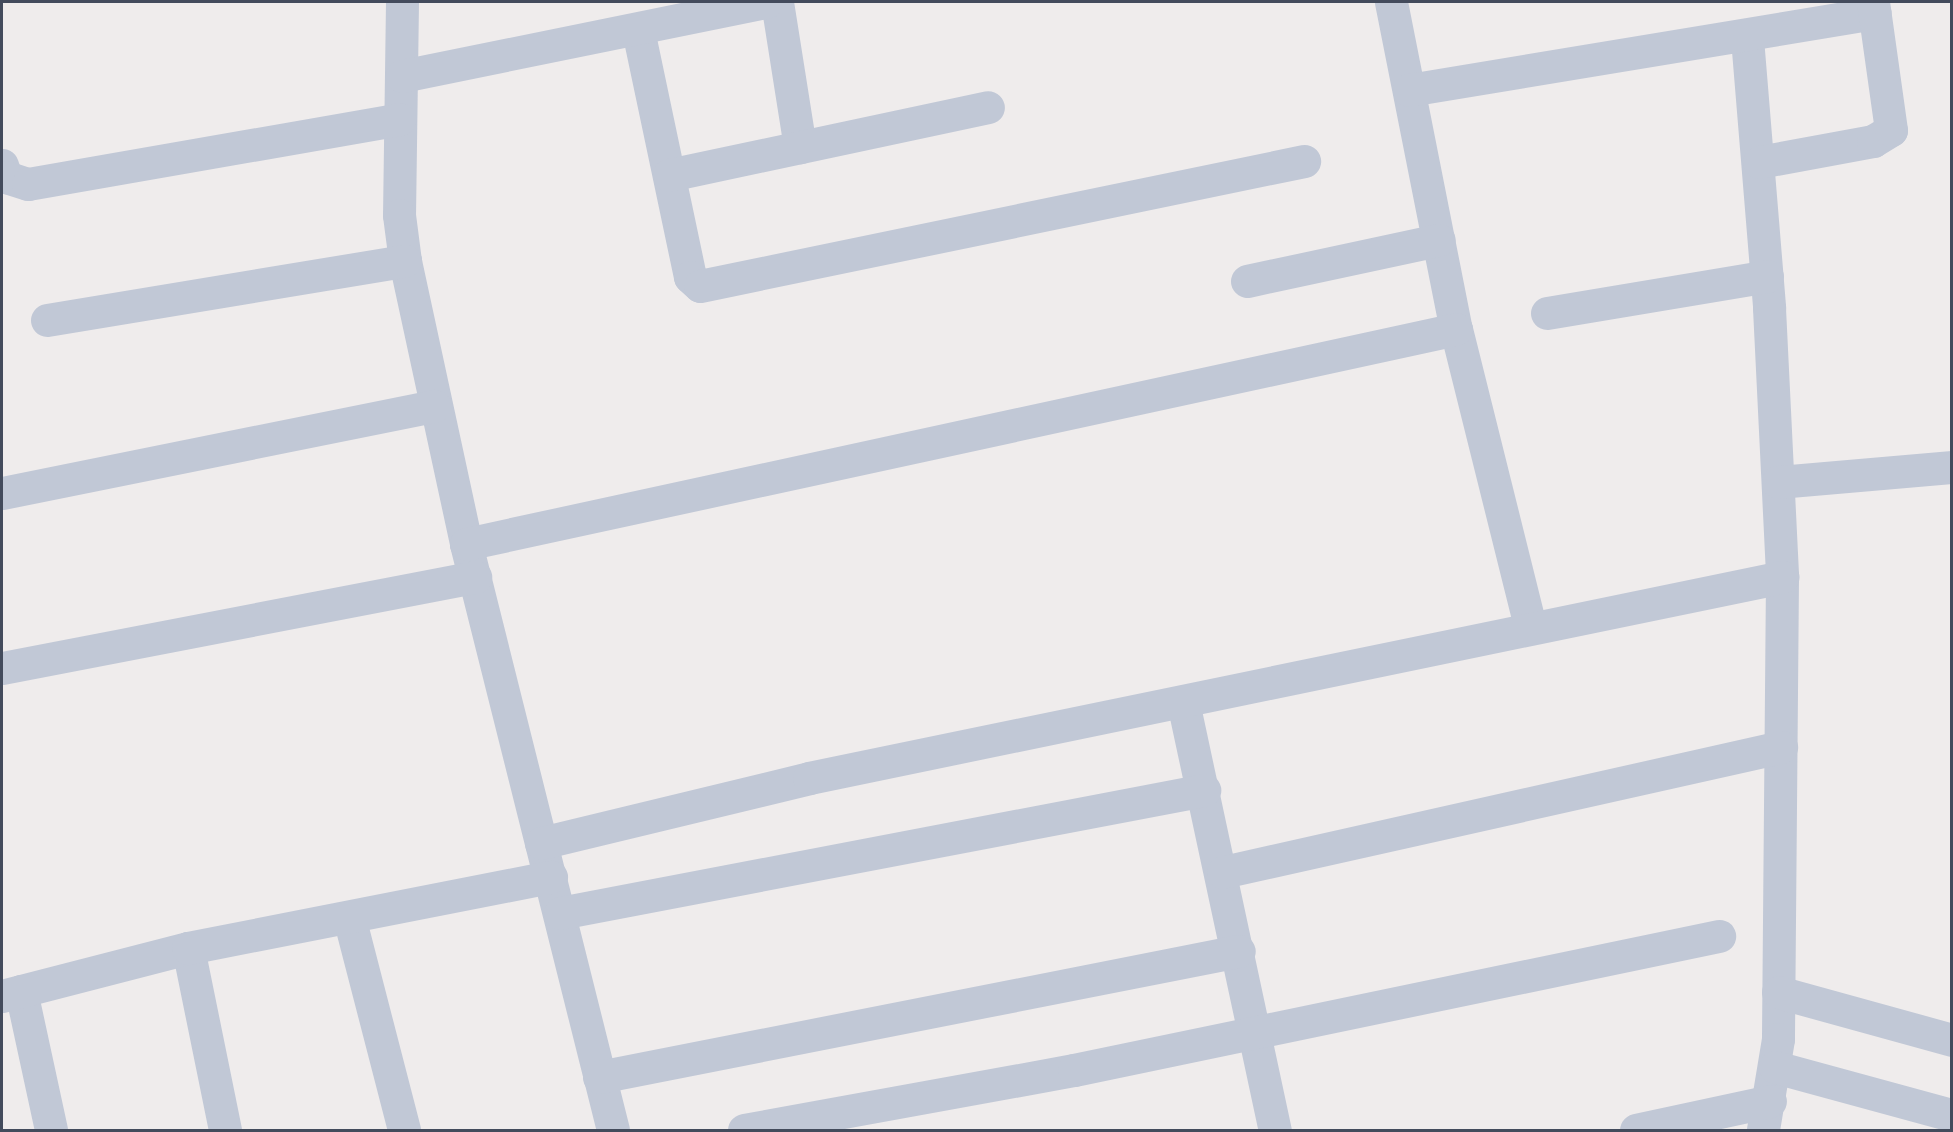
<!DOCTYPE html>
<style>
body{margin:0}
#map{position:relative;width:1953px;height:1132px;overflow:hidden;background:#efecec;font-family:"Public Sans",sans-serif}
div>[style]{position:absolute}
.street>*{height:33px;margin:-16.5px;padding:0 16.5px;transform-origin:16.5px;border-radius:16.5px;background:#c1c8d6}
span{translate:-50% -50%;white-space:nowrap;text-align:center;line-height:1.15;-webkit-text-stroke:4.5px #fff;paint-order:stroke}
.frame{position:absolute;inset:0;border:3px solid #434b5c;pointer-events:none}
</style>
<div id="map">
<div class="street">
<div style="left:402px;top:2px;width:213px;rotate:90.8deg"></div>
<div style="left:399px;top:215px;width:46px;rotate:82.6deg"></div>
<div style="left:405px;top:261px;width:289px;rotate:77.8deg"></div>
<div style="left:466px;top:544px;width:604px;rotate:75.92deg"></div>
<div style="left:777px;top:2px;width:147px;rotate:81deg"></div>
<div style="left:1391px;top:2px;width:333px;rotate:78.8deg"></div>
<div style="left:1456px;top:329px;width:306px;rotate:76deg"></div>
<div style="left:638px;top:30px;width:252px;rotate:78.1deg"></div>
<div style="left:690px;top:277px;width:13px;rotate:42deg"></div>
<div style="left:700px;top:286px;width:617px;rotate:-11.69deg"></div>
<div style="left:1747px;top:38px;width:271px;rotate:85.3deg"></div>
<div style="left:1769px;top:308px;width:269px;rotate:87.2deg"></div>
<div style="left:1782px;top:577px;width:462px;rotate:90.5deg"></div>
<div style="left:1778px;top:1039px;width:92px;rotate:99.4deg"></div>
<div style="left:402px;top:76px;width:372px;rotate:-11.5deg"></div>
<div style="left:1409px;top:90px;width:472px;rotate:-9.4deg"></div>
<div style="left:1759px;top:162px;width:116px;rotate:-10.4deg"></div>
<div style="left:1873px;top:141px;width:21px;rotate:-31deg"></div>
<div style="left:1891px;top:130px;width:129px;rotate:-98deg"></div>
<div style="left:2px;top:165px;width:13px;rotate:72deg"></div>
<div style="left:6px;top:177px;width:23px;rotate:18deg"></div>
<div style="left:28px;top:184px;width:377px;rotate:-9.9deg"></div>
<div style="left:669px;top:175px;width:326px;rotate:-12deg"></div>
<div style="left:1247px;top:281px;width:196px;rotate:-12.1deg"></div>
<div style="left:1547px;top:313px;width:223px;rotate:-9.5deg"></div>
<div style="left:47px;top:320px;width:363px;rotate:-9.4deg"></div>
<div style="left:1778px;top:482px;width:175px;rotate:-4.9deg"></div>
<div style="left:2px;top:493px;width:441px;rotate:-11.4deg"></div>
<div style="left:466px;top:544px;width:1013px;rotate:-12.25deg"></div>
<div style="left:2px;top:668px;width:482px;rotate:-10.9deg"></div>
<div style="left:1183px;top:702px;width:438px;rotate:77.9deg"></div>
<div style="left:541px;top:843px;width:276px;rotate:-13.6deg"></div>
<div style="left:809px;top:778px;width:994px;rotate:-11.67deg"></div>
<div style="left:1223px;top:872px;width:572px;rotate:-12.63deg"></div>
<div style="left:560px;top:913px;width:656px;rotate:-10.81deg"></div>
<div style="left:349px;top:917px;width:220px;rotate:75.5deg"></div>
<div style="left:188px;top:948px;width:186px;rotate:78.5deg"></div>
<div style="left:21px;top:991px;width:142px;rotate:77.8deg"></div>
<div style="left:1778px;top:992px;width:180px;rotate:15.4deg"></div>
<div style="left:2px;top:996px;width:192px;rotate:-14.5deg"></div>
<div style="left:188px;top:948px;width:370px;rotate:-11.1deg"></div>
<div style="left:1775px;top:1067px;width:183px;rotate:15.2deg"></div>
<div style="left:599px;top:1077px;width:652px;rotate:-11.14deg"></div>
<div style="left:744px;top:1130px;width:335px;rotate:-10.3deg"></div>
<div style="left:1074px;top:1070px;width:659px;rotate:-11.74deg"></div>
<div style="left:1636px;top:1130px;width:137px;rotate:-12.2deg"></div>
</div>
<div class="frame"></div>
</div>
